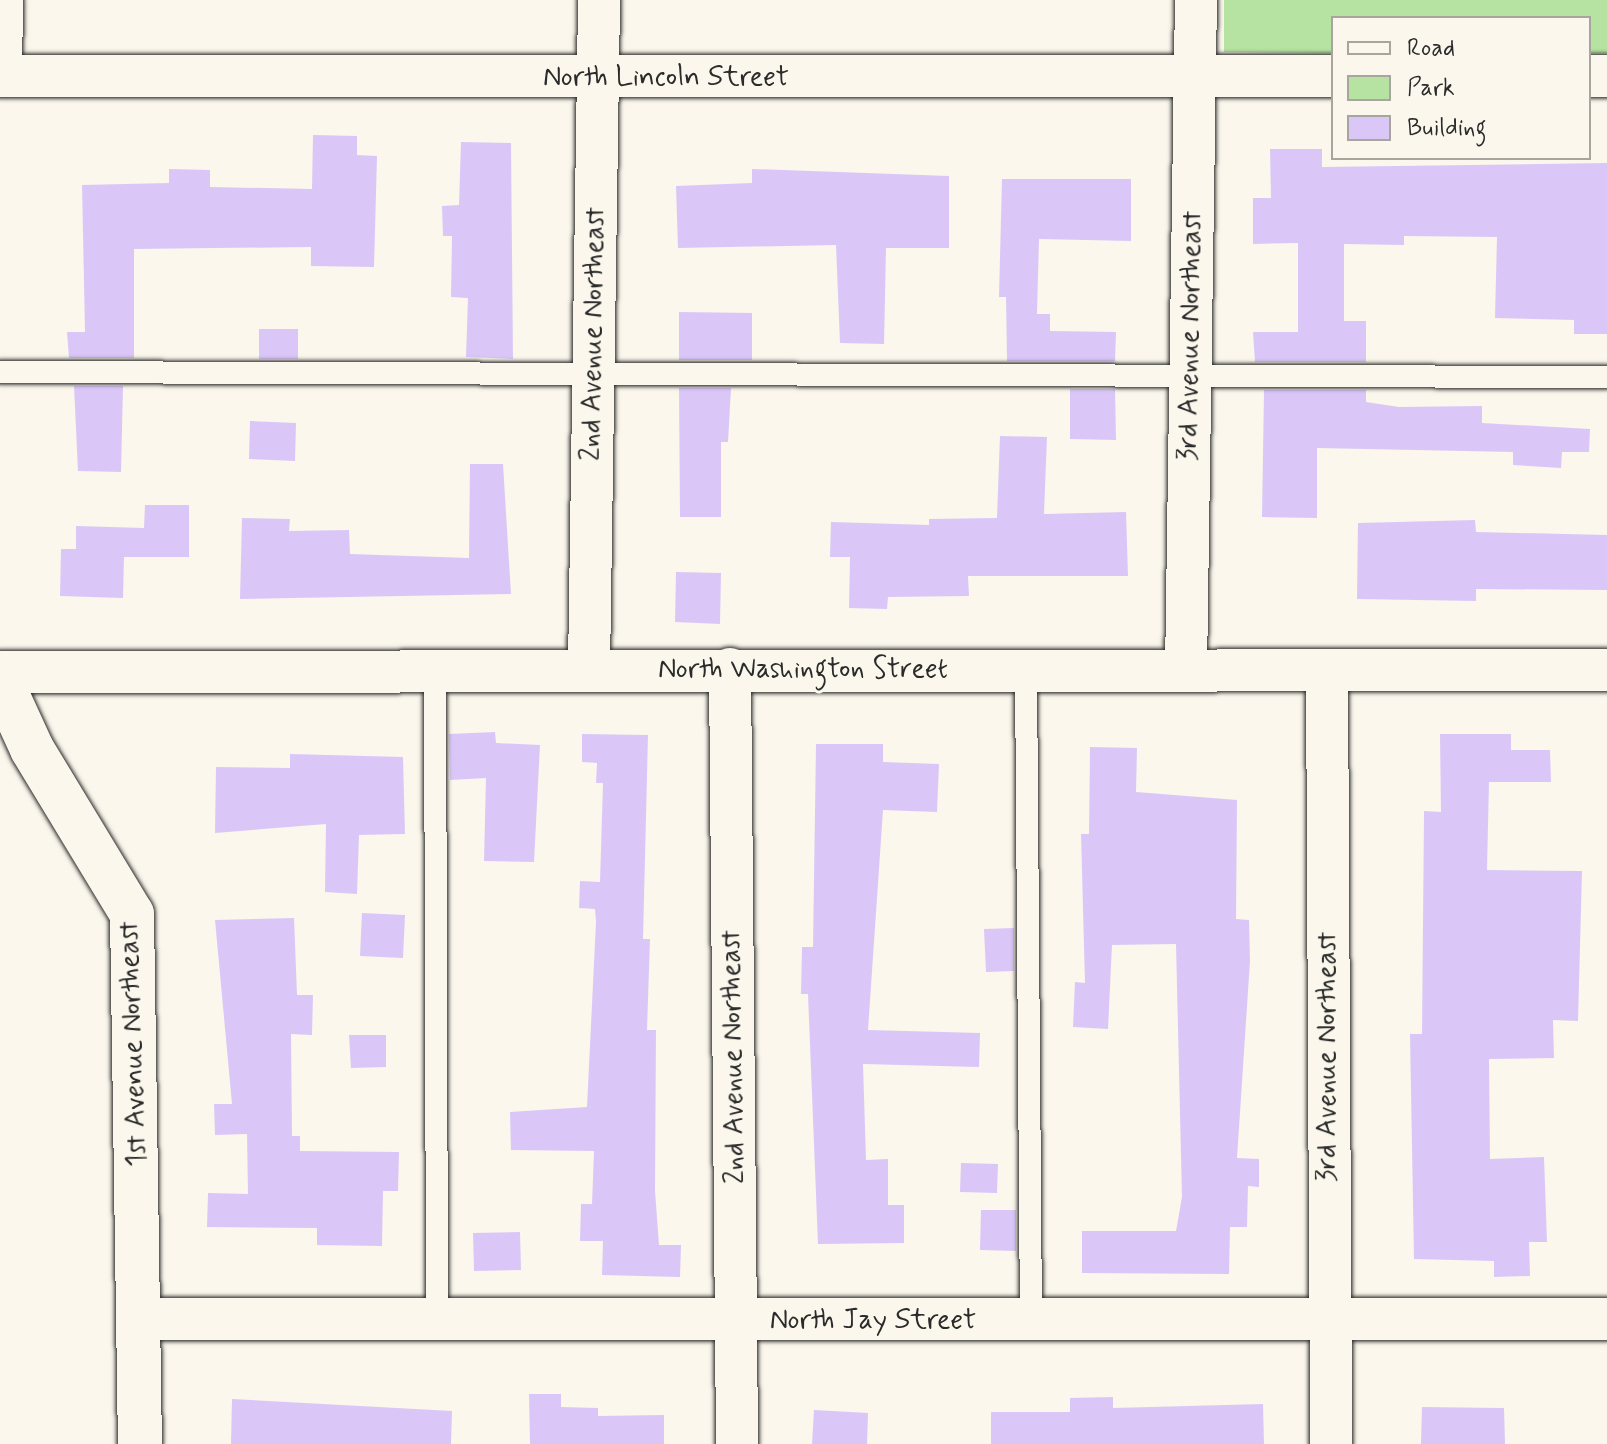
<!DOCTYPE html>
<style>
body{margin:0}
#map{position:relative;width:1607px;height:1444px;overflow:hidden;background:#fbf7ec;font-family:Mynerve,sans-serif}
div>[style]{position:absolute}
.green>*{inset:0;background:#b6e3a1}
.building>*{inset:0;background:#dac7f8}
.roads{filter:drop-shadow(0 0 2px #2b2b2b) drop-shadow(0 0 2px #2b2b2b)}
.lane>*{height:22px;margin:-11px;padding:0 11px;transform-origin:11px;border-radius:11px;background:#fbf7ec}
.street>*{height:42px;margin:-21px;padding:0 21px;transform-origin:21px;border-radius:21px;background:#fbf7ec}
.secondary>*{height:44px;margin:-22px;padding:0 22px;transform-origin:22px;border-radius:22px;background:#fbf7ec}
span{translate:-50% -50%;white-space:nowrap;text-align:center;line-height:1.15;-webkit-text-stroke:6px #fbf7ec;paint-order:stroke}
.street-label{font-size:28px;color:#2b2b2b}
.legend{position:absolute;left:1331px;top:16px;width:260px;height:144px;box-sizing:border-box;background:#fbf7ec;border:2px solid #a8a59f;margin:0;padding:10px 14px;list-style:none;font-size:24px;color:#2b2b2b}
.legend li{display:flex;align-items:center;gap:16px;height:40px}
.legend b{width:40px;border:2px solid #a8a59f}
</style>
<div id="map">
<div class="green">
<div style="clip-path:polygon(1224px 0,1607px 0,1607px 53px,1589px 53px,1589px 18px,1333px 18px,1333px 53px,1224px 52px)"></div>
</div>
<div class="building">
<div style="clip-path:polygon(313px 135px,357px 136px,357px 155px,377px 156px,374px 267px,311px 266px,311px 247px,134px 249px,134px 358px,69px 358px,67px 332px,85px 332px,82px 185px,169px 183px,169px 169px,210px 170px,210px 187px,312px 189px)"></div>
<div style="clip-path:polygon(461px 142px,511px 143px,513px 359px,466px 357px,468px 298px,451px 297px,452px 236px,443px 236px,442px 206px,459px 205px)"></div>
<div style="clip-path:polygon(1270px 149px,1322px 149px,1322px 167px,1607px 163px,1607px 334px,1574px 334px,1574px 320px,1495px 318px,1497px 237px,1404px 236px,1404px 245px,1344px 244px,1344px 321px,1366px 321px,1366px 362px,1255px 362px,1253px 332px,1298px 332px,1298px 243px,1253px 244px,1253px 198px,1271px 198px)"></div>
<div style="clip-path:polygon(752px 169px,949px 176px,949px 248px,886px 248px,884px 344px,840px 343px,836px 245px,678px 248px,676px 186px,752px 183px)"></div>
<div style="clip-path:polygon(1002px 179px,1131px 179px,1131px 241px,1039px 239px,1037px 314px,1050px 314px,1050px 331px,1116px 332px,1115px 361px,1007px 361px,1006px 297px,999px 297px)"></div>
<div style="clip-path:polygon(679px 312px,752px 313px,752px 360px,679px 360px)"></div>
<div style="clip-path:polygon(259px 329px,298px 329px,298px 359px,259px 359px)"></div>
<div style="clip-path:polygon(74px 386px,123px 386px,121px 472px,78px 471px)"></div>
<div style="clip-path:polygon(679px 388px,731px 388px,728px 442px,721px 442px,721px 517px,680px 517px)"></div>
<div style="clip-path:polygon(1070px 389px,1115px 389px,1116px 440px,1070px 439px)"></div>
<div style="clip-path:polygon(1264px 390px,1366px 390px,1366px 402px,1399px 407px,1482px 406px,1482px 423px,1590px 429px,1589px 452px,1562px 452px,1561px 468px,1513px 465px,1513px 452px,1317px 448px,1317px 518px,1262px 517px)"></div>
<div style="clip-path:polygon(250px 421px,296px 423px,295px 461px,249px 459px)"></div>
<div style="clip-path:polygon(1000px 436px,1047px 437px,1044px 514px,1126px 512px,1128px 576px,968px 576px,969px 596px,888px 597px,887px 609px,849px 608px,850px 557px,830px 557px,831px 522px,929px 525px,929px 519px,997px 518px)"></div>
<div style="clip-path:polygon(470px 464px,503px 464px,511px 594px,240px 599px,242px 518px,290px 519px,289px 531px,349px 530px,350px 554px,469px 558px)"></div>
<div style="clip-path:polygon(145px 505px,189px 505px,189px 557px,124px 557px,123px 598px,60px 596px,61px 549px,76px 549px,76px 526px,144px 528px)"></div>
<div style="clip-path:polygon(1475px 520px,1476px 532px,1607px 535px,1607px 590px,1476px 589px,1476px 601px,1357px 599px,1358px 523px)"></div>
<div style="clip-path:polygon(676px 572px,721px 573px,720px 624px,675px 622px)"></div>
<div style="clip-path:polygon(495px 732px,496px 743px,540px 745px,534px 862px,484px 861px,486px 778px,450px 780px,449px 734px)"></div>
<div style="clip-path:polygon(582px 734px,648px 735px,643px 939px,650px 939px,647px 1030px,656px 1030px,655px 1191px,659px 1245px,681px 1245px,680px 1277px,602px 1275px,603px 1241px,580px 1241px,581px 1204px,592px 1204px,594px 1151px,511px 1150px,510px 1112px,587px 1107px,596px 922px,595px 909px,579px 908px,580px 881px,600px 882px,603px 783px,596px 783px,597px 763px,582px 762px)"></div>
<div style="clip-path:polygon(1440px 734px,1511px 734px,1511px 750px,1550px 750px,1551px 782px,1489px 782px,1487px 870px,1582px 871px,1578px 1021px,1553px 1020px,1554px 1058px,1489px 1059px,1490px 1159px,1544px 1157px,1547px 1242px,1529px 1242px,1530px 1276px,1494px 1277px,1494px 1261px,1414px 1259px,1410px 1034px,1422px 1034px,1424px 811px,1441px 812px)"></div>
<div style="clip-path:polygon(816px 744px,883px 744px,883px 762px,939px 764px,937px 812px,883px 810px,868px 1030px,980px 1033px,979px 1067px,863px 1064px,866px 1160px,888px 1159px,888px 1205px,904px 1205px,904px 1243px,818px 1244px,808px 994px,801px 994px,802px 947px,813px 947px)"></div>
<div style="clip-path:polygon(1090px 747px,1137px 748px,1136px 792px,1237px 800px,1236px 919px,1249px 920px,1250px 961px,1237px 1158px,1259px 1159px,1259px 1187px,1248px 1186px,1247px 1227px,1230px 1227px,1229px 1274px,1082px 1273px,1082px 1231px,1176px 1231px,1182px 1197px,1176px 944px,1112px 945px,1108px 1029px,1073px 1027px,1075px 982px,1085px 983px,1081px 834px,1089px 834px)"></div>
<div style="clip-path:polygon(290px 754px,403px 757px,405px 834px,359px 835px,357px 894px,325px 892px,326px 824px,215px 833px,216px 767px,290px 768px)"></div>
<div style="clip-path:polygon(362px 913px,405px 915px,403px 958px,360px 956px)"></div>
<div style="clip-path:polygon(294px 918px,297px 995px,313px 995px,312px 1035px,291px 1034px,292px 1136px,300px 1136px,300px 1151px,399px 1152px,398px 1191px,383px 1191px,382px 1246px,317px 1245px,317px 1228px,207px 1227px,208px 1193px,248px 1194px,247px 1134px,215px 1135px,214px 1104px,232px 1104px,215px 920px)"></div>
<div style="clip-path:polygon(1014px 928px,1014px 971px,986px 972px,984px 929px)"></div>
<div style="clip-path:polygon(349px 1035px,386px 1035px,386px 1067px,351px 1068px)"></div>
<div style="clip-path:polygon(961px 1163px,998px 1164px,997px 1193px,960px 1192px)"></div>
<div style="clip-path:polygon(981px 1210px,1016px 1210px,1016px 1251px,980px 1250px)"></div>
<div style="clip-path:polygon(520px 1232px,521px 1270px,474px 1271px,473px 1233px)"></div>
<div style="clip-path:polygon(529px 1394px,561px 1394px,561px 1407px,598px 1408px,598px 1416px,664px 1415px,664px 1444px,530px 1444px)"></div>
<div style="clip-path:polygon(1113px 1397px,1113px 1408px,1263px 1404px,1264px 1444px,991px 1444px,991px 1412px,1070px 1412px,1070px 1398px)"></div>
<div style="clip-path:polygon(232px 1399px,452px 1411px,451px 1444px,231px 1444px)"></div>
<div style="clip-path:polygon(1422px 1407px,1504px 1408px,1505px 1444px,1421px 1444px)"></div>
<div style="clip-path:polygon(814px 1410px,868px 1413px,867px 1444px,812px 1444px)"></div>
</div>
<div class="roads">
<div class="lane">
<div style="left:0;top:372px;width:1607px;rotate:0.18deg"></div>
<div style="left:435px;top:669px;width:651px;rotate:89.82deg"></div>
<div style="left:1026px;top:671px;width:651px;rotate:89.56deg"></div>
</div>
<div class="street">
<div style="left:0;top:76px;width:1333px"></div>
<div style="left:1589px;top:76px;width:18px"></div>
<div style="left:589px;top:669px;width:669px;rotate:-89.14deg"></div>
<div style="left:730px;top:669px;width:775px;rotate:89.48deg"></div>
<div style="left:1327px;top:670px;width:774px;rotate:89.7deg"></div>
<div style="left:1186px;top:671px;width:671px;rotate:-89.15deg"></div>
<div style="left:0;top:672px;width:1607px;rotate:-0.07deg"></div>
<div style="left:139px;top:1319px;width:1468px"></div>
</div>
<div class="secondary">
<div style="left:0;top:73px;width:73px;rotate:-89.2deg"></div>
<div style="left:0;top:679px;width:77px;rotate:65.4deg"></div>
<div style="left:32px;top:749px;width:193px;rotate:58.8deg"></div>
<div style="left:132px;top:914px;width:530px;rotate:89.14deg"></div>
</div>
</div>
<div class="street-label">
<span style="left:666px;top:78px">North Lincoln Street</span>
<span style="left:594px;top:334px;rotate:-89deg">2nd Avenue Northeast</span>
<span style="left:1191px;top:336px;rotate:-89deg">3rd Avenue Northeast</span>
<span style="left:803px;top:670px">North Washington Street</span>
<span style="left:134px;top:1044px;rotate:-92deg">1st Avenue Northeast</span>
<span style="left:734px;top:1057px;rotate:-91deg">2nd Avenue Northeast</span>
<span style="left:1328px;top:1057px;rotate:-90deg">3rd Avenue Northeast</span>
<span style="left:873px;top:1321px">North Jay Street</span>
</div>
<ul class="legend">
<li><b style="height:10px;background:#fbf7ec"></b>Road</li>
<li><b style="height:22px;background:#b6e3a1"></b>Park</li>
<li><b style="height:22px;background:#dac7f8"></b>Building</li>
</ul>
</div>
